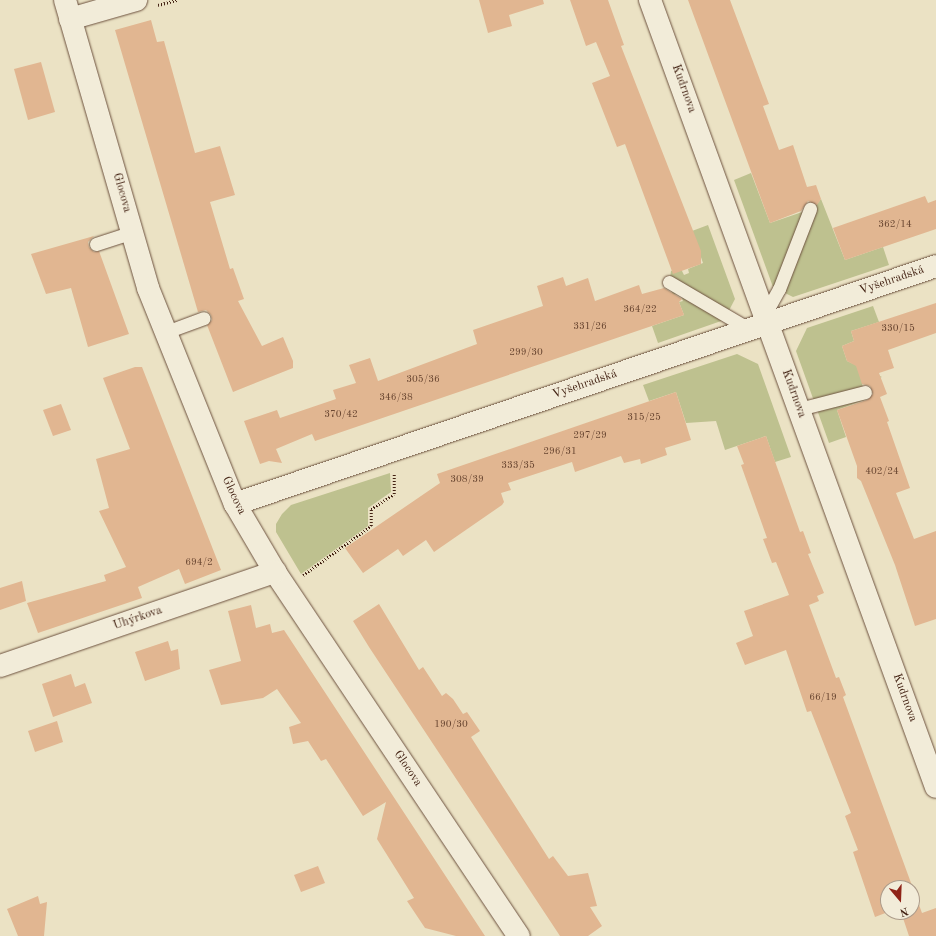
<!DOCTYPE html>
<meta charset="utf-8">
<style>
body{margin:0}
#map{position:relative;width:936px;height:936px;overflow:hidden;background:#ebe2c4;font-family:"Old Standard TT",serif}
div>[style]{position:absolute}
.green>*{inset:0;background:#bec18f}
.building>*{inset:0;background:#e1b691}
.path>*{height:2.5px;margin-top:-1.25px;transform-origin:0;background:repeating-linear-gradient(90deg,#432213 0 1px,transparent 0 3px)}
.roads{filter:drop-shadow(0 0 1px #6d523f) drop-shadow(0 0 1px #6d523f)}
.lane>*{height:13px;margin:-6.5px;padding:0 6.5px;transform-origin:6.5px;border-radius:6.5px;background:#f2ecd9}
.street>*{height:22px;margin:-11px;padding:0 11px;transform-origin:11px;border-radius:11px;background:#f2ecd9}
span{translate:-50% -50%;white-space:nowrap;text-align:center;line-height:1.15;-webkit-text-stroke:3.5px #f2ecd9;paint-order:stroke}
.number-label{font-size:10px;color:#6a4732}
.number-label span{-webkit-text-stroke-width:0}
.street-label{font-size:12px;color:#432213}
.north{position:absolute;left:880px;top:880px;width:40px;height:40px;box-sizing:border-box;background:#f2ecd9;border:1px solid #ac9b8a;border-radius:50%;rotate:161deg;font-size:11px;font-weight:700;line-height:16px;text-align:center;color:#432213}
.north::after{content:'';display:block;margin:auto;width:14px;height:18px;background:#8f2418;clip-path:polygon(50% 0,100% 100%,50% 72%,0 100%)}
</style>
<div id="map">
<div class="green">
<div style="clip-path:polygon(751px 173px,770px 223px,814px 208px,821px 199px,845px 260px,883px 247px,889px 265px,793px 297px,773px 287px,734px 180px)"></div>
<div style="clip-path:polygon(708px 225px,735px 299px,724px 320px,658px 343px,652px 326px,684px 315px,679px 302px,683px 301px,680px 293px,673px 295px,669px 286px,671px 271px,680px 267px,684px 275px,689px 273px,688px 269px,703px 263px,692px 231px)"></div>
<div style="clip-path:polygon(873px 306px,879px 322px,851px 331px,854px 341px,842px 346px,847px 361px,882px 377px,862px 384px,867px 399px,837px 410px,846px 437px,829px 443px,796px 351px,807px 328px)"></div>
<div style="clip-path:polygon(737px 354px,758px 364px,791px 457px,775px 462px,766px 436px,725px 450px,716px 421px,686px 423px,676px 392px,649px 401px,643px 385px)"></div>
<div style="clip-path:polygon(390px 473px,391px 492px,368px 508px,368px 526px,301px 574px,276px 532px,276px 524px,282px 514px,291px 505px)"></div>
</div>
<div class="building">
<div style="clip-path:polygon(479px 0,543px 0,544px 4px,509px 15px,512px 26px,488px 33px)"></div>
<div style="clip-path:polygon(570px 0,608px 0,624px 45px,621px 46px,701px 251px,701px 264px,673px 274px,625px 144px,617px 147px,592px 83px,610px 76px,596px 42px,586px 46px)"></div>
<div style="clip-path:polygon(688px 0,730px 0,769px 104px,763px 106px,779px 150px,793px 145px,807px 187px,816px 185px,821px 199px,817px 205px,808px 201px,801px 211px,770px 223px)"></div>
<div style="clip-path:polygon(151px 20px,157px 42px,164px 41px,195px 153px,220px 146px,235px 195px,210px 202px,230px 269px,233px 268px,244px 299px,238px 301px,262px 346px,283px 337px,293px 361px,293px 368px,233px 392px,207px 325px,212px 320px,211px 315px,206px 310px,198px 312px,115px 30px)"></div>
<div style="clip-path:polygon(41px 62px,55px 112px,28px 120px,14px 69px)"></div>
<div style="clip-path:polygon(925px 196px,928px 203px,936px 200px,936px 229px,845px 260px,833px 228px)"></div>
<div style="clip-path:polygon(94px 236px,88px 242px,89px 247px,94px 252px,99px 251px,129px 334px,88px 347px,71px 288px,46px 294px,31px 254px)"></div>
<div style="clip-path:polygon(563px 277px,566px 286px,588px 278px,595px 301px,639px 285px,642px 294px,664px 288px,682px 299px,679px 302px,684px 315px,315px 441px,312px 434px,276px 449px,282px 463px,269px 461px,260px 464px,244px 421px,277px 410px,280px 418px,336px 399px,333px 390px,356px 383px,349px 365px,370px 358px,378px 381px,477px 344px,473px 330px,543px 306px,537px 286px)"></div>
<div style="clip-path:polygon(936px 303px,936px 333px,888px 350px,894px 368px,879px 373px,887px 394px,880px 397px,889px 421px,887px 422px,910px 488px,896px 493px,914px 539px,936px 531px,936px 619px,915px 626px,895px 565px,861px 481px,857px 478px,857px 466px,837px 410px,867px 400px,873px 394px,870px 386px,862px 384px,856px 366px,847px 361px,842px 346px,854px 341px,851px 331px)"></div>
<div style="clip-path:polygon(135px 367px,142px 367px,221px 570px,185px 584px,179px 569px,138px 587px,142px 598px,38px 633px,27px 603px,106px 581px,104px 575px,126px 567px,99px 511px,109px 508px,96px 459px,130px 449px,103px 378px)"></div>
<div style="clip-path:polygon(676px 392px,691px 440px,665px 448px,667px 455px,641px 464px,640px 459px,624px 463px,621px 456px,575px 472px,572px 462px,508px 483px,511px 490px,501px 493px,504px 502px,502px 505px,434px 552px,426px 540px,403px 556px,398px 549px,363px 573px,345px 548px,440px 483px,437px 474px)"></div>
<div style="clip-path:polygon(61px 404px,71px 430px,53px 436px,43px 410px)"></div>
<div style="clip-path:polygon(766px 436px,800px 532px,803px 531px,811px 553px,808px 554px,824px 593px,817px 596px,819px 601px,809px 605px,836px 678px,839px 677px,846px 695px,843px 697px,922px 913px,936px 908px,936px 936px,909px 936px,901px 912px,912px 912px,912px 888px,888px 888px,888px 912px,875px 917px,853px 852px,858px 850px,845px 816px,851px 813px,811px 711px,807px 712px,786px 650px,745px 665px,736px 643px,753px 636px,744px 611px,789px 595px,776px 562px,772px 563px,763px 539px,767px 538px,741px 465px,744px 464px,737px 446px)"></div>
<div style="clip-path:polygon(22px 581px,26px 601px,0 610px,0 588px)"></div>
<div style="clip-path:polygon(379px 604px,419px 670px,423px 667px,442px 696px,446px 693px,453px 699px,463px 714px,467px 712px,480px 731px,471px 737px,549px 859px,553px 856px,568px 876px,588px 873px,597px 906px,590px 907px,602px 926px,588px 936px,560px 936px,369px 647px,353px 621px)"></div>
<div style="clip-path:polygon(251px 605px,256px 628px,270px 624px,272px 633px,284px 630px,485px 936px,456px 936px,425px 928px,407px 901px,414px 898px,377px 839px,386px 802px,363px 816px,326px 759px,321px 761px,308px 741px,293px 744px,289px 727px,301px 723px,277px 689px,263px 698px,221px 705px,209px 670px,241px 661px,228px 611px)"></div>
<div style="clip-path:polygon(168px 641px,171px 651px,178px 649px,180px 669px,145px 681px,135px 652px)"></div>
<div style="clip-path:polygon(71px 674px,75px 687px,85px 683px,92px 703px,53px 717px,42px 684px)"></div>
<div style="clip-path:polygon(57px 721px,63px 742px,35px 752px,28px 731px)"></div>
<div style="clip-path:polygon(318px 866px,325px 883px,301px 892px,294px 875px)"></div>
<div style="clip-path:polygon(38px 896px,40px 904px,47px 902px,44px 936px,18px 936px,7px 909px)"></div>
</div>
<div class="path">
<div style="left:158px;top:5px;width:20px;rotate:-15deg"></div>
<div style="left:303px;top:575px;width:84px;rotate:-35.8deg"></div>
<div style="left:371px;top:526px;width:17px;rotate:-90deg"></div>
<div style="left:371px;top:509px;width:27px;rotate:-33deg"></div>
<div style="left:394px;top:494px;width:21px;rotate:-90deg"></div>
</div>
<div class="roads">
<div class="lane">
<div style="left:96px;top:244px;width:38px;rotate:-18deg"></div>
<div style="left:669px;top:282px;width:93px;rotate:30.4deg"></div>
<div style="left:765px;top:314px;width:29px;rotate:-61deg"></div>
<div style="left:779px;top:289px;width:86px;rotate:-68.8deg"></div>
<div style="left:166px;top:332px;width:40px;rotate:-20.2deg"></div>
<div style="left:799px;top:409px;width:68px;rotate:-14.4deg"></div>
</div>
<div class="street">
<div style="left:65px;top:0;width:300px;rotate:73.9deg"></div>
<div style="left:148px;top:288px;width:233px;rotate:68.1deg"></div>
<div style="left:235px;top:504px;width:79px;rotate:59.5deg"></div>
<div style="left:275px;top:572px;width:438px;rotate:56.2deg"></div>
<div style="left:650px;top:0;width:837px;rotate:70.03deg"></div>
<div style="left:70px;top:19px;width:69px;rotate:-16.1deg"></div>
<div style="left:235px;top:504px;width:740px;rotate:-18.75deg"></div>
<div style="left:0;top:666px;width:291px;rotate:-18.9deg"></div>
</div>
</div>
<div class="number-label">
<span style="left:895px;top:225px">362/14</span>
<span style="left:640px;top:310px">364/22</span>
<span style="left:590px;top:327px">331/26</span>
<span style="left:898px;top:329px">330/15</span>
<span style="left:526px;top:353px">299/30</span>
<span style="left:423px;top:380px">305/36</span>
<span style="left:396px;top:398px">346/38</span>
<span style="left:341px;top:415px">370/42</span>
<span style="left:644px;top:418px">315/25</span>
<span style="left:590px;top:436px">297/29</span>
<span style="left:560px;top:452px">296/31</span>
<span style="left:518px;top:466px">333/35</span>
<span style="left:882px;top:472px">402/24</span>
<span style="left:467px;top:480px">308/39</span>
<span style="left:199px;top:563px">694/2</span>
<span style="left:823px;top:698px">66/19</span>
<span style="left:451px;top:725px">190/30</span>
</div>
<div class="street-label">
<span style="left:683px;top:89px;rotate:70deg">Kudrnova</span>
<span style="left:121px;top:193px;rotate:74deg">Glocova</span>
<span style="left:892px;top:281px;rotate:-19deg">Vyšehradská</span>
<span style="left:585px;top:385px;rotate:-19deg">Vyšehradská</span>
<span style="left:793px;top:394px;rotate:70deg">Kudrnova</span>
<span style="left:233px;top:496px;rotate:65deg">Glocova</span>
<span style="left:138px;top:619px;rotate:-19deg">Uhýrkova</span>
<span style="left:904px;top:698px;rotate:70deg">Kudrnova</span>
<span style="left:407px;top:769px;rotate:56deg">Glocova</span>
</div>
<div class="north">N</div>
</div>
